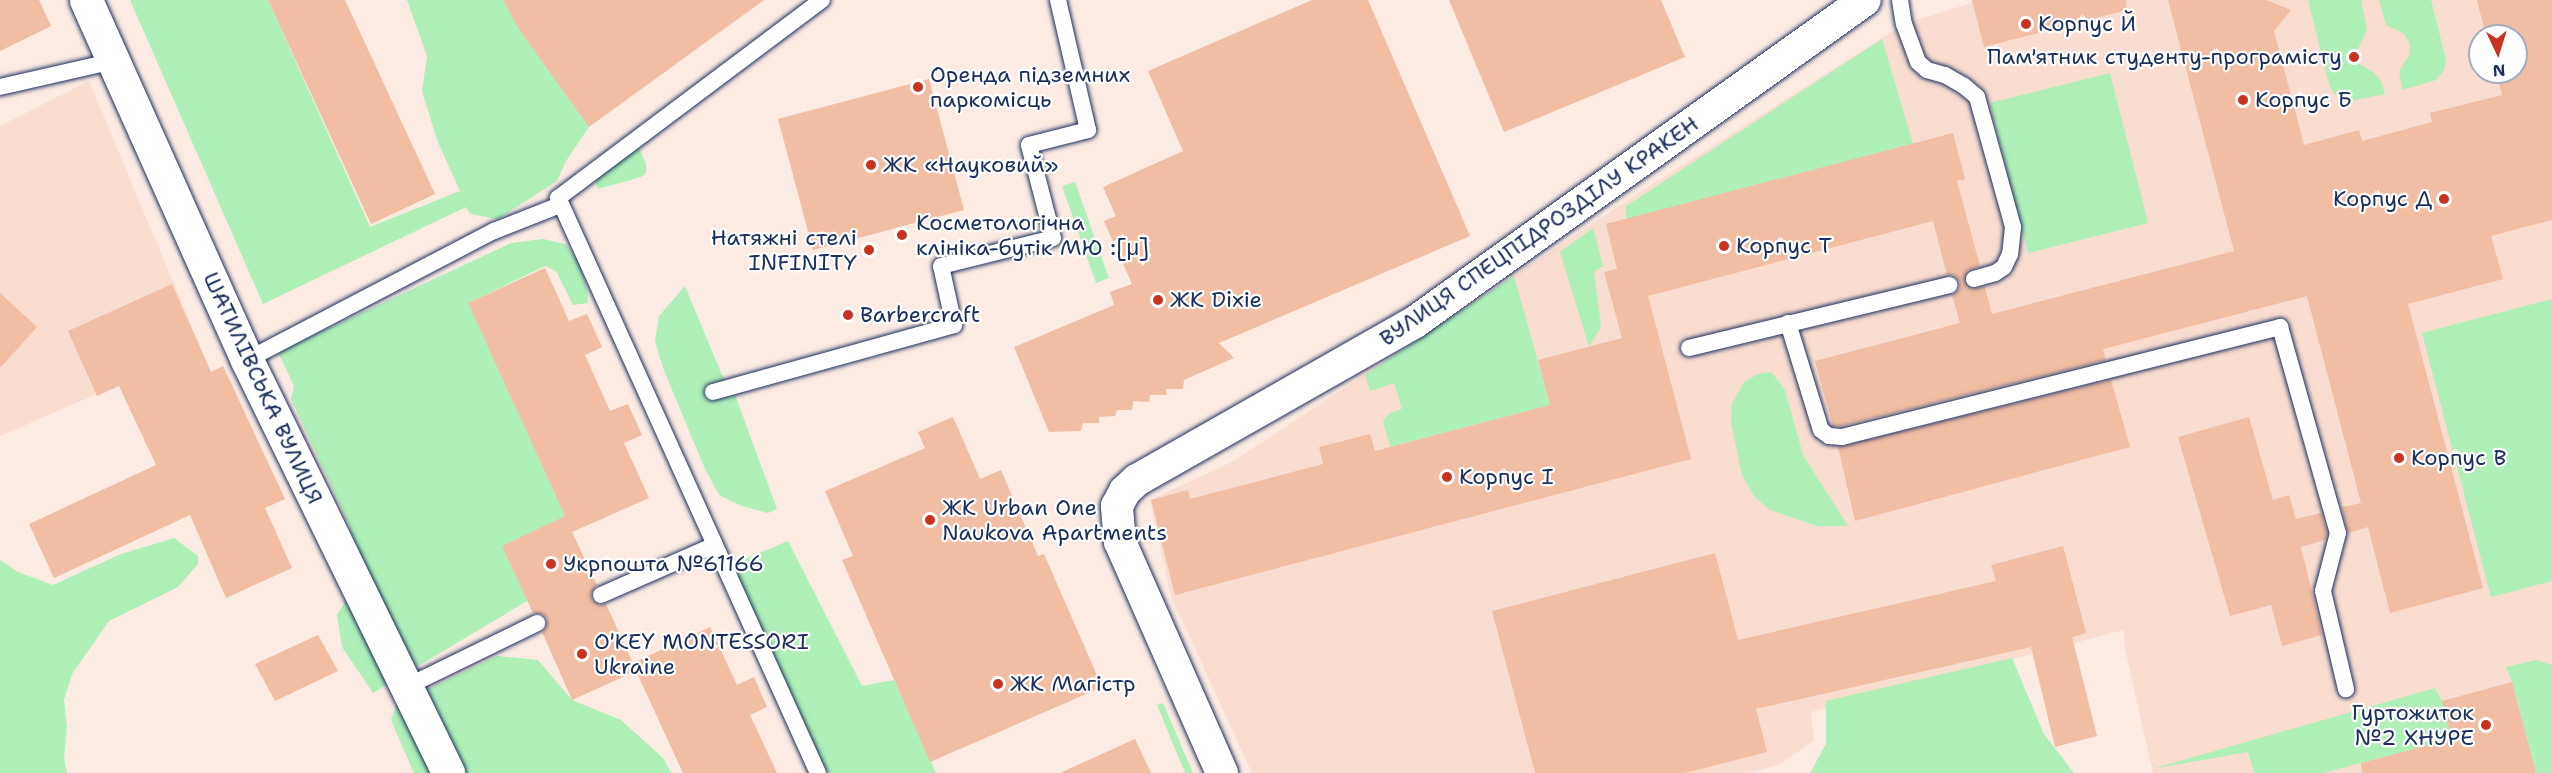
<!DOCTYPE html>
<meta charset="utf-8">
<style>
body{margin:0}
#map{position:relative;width:2552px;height:773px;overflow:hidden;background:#fbebe3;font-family:"Shantell Sans",sans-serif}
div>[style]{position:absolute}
.built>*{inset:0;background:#f8ddd0}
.green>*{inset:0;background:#aef0b8}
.building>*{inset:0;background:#f1bda3}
.roads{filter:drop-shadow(0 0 2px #1b2f5e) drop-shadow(0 0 2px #1b2f5e)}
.lane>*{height:16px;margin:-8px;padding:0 8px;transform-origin:8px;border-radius:8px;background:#fff}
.street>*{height:32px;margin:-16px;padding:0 16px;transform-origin:16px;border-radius:16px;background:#fff}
.secondary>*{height:33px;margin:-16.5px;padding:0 16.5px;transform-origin:16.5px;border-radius:16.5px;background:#fff}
.dots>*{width:16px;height:16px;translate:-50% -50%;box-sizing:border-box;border:3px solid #fff;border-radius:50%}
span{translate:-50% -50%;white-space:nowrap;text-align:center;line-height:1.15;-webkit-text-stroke:4.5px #fff;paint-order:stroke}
.poi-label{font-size:22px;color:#1b2f5e}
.left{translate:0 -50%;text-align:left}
.right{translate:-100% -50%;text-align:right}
.street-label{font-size:22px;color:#1b2f5e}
.north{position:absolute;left:2468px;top:24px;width:60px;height:60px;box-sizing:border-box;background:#fff;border:2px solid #a4acbf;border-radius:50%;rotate:176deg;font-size:16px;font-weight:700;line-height:24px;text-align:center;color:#1b2f5e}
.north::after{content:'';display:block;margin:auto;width:21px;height:27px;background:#c8321e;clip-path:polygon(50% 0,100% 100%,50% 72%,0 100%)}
</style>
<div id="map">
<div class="built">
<div style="clip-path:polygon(evenodd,1971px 0,2552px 0,2552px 773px,2153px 773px,2125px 649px,2124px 630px,1811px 712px,1814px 740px,1779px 765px,1748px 773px,1252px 773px,1171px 596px,1150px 500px,1232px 462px,1645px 189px,1904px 24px,1971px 3px,1971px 0,2480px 36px,2516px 36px,2516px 72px,2480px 72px,2480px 36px)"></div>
<div style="clip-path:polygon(89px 81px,201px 349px,0 436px,0 126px)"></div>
</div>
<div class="green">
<div style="clip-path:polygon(130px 0,268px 0,370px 227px,460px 191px,437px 140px,422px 91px,427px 56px,407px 0,519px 0,589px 127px,566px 161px,557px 181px,498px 219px,470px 214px,466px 207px,263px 304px)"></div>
<div style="clip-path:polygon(2308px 0,2361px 0,2367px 30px,2357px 51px,2349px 53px,2350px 64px,2358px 63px,2374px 73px,2381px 81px,2385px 94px,2350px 101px,2334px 94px,2329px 84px)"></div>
<div style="clip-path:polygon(2379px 0,2431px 0,2446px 60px,2444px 70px,2436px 80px,2402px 90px,2399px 71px,2409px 56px,2410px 44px,2404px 34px,2386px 25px)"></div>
<div style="clip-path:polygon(1882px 39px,1913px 144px,1626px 219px,1626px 206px)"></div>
<div style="clip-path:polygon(2110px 73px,2148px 223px,2028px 253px,1990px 103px)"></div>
<div style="clip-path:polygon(639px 148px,646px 164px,646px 173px,641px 177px,598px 189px,594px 177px)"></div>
<div style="clip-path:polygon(1075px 182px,1109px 278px,1096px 283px,1062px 186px)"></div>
<div style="clip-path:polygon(1593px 228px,1603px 266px,1594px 272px,1601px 327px,1589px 347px,1560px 252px)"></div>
<div style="clip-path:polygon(543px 239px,566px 244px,580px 265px,587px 289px,588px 303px,573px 305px,556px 271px,545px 266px,469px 303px,565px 516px,527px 601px,373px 693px,342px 647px,337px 615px,365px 570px,348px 522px,291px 399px,294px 386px,278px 352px,511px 243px)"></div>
<div style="clip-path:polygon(1514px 276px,1550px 405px,1390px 447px,1383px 421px,1390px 413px,1402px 409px,1394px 383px,1370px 391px,1365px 375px)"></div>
<div style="clip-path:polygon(685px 286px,722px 375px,734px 392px,777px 509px,768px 513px,742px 506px,719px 495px,704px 467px,663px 368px,655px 341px,659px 316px)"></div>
<div style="clip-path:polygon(2552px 299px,2552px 581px,2491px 597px,2422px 333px)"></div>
<div style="clip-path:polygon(1771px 372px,1785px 390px,1803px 455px,1848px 526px,1817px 526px,1770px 510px,1754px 496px,1742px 475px,1731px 423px,1732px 403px,1744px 382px,1758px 374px)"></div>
<div style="clip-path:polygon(174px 538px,198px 556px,198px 564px,178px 587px,109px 621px,72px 674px,64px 700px,67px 727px,64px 758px,67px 773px,0 773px,0 560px,18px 572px,53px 585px,121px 554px)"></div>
<div style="clip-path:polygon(788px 541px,862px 686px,894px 680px,936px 773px,827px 773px,731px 565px)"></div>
<div style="clip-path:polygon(497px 656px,538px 660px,572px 700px,621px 720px,664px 759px,671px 773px,414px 773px,391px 720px,397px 704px)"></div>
<div style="clip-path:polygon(2012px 658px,2044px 734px,2074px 773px,1810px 773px,1826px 744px,1826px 701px)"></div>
<div style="clip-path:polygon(2536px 660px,2552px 665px,2552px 773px,2536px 773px,2512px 682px,2506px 667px)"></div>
<div style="clip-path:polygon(2435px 688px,2442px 701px,2452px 739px,2323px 773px,2254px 773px,2248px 752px,2152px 769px)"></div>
<div style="clip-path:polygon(1163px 703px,1193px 773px,1185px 773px,1157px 705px)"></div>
</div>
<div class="building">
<div style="clip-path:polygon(0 0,39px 0,51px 26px,0 51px)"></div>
<div style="clip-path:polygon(268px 0,345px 0,435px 194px,371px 224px)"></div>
<div style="clip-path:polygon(503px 0,764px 0,589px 127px,518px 28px)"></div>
<div style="clip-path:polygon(1312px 0,1368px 0,1470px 236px,1219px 343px,1234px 358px,1184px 380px,1183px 389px,1166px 389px,1167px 395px,1150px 395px,1149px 402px,1133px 401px,1132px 410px,1117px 410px,1115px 416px,1099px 417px,1099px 423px,1083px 423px,1081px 431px,1049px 432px,1014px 347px,1114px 305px,1110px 292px,1132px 284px,1104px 221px,1116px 216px,1103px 187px,1183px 151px,1148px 71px)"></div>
<div style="clip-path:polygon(1449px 0,1661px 0,1685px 57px,1504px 132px)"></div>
<div style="clip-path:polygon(1972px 0,2126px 0,2127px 10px,1984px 47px)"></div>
<div style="clip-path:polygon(2168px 0,2266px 0,2291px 10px,2274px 31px,2304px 145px,2359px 130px,2362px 141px,2432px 122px,2430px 113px,2502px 95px,2496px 72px,2516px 72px,2516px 36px,2486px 36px,2477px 0,2552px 0,2552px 220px,2491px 236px,2503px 279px,2408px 304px,2483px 588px,2390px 613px,2368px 527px,2348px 533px,2342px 507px,2361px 503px,2307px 296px,2103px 349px,2106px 360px,1841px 426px,1833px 426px,1815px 361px,1960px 323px,1952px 295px,1960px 289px,1960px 282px,1954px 275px,1947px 275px,1933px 221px,1648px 296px,1691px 459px,1175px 595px,1151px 500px,1188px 490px,1190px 499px,1323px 464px,1319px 447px,1370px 434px,1375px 451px,1550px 405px,1538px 360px,1622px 338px,1604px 272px,1617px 269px,1606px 224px,1953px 133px,1965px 179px,1957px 181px,1980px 266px,1967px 271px,1964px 281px,1971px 289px,1985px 287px,1992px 314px,2234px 251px)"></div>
<div style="clip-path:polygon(929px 79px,964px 210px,813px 250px,778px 119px)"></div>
<div style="clip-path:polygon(545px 268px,569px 321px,587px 314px,602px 347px,585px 355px,610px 411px,628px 404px,642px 435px,624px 443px,649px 498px,572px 532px,597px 585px,591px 593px,592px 600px,599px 605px,606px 604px,633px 663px,710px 627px,737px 685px,754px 677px,767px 707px,750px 715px,777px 773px,683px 773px,636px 671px,572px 700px,542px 632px,546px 628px,547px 619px,542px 614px,533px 613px,502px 546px,565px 516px,468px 303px)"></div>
<div style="clip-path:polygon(172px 284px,211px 372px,223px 366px,285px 499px,265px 508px,292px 568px,226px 598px,190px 515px,54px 578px,29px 524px,156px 465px,119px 386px,97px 396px,68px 331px)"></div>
<div style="clip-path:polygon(0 293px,37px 327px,0 368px)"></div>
<div style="clip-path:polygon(2111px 380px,2130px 447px,1855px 521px,1838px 447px)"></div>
<div style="clip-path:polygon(953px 417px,980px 479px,1001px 470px,1038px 556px,1044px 554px,1102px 687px,930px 762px,842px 560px,853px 556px,825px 491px,925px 448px,918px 432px)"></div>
<div style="clip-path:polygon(2249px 417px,2273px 500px,2289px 495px,2296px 519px,2321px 513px,2327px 533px,2325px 540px,2301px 547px,2322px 635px,2282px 646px,2271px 605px,2230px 616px,2178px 437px)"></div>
<div style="clip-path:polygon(2063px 546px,2086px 633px,2072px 637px,2097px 736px,2055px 747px,2031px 647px,1756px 709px,1767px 752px,1685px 773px,1535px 773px,1492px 611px,1715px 553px,1738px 640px,1996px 581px,1991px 565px)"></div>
<div style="clip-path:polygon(318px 635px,338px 671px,275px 701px,255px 664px)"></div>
<div style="clip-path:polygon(2512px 682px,2536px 773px,2362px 773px,2361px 763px,2452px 739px,2442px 701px)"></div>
<div style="clip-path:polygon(1135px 739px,1151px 773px,1060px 773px)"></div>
</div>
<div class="roads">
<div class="lane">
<div style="left:1900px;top:0;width:24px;rotate:81deg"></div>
<div style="left:1904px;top:24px;width:40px;rotate:69.8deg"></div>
<div style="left:1918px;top:62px;width:12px;rotate:42deg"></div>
<div style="left:1927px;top:70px;width:19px;rotate:16deg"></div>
<div style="left:1945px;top:75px;width:22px;rotate:30deg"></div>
<div style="left:1964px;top:86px;width:17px;rotate:40deg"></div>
<div style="left:1977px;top:97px;width:135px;rotate:74.5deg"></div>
<div style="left:2013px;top:227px;width:27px;rotate:96deg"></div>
<div style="left:2010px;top:254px;width:14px;rotate:115deg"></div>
<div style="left:2004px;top:267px;width:11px;rotate:146deg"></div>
<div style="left:1995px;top:273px;width:22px;rotate:164deg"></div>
<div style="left:0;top:87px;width:117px;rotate:-12.8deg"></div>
<div style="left:1788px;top:323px;width:112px;rotate:72.9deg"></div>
<div style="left:1821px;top:430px;width:10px;rotate:37deg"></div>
<div style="left:1829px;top:436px;width:13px;rotate:4deg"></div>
<div style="left:1842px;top:437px;width:452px;rotate:-14.1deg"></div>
<div style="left:2280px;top:327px;width:214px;rotate:74.3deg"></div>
<div style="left:2338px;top:533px;width:60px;rotate:104.5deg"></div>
<div style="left:2323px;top:591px;width:101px;rotate:76.8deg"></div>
<div style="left:1689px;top:348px;width:268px;rotate:-13.6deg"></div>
<div style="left:247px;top:360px;width:279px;rotate:-27.6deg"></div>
<div style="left:494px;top:231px;width:71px;rotate:-21.5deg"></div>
<div style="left:713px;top:392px;width:250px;rotate:-15.5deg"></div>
<div style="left:954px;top:325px;width:60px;rotate:-102.4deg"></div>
<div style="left:941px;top:266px;width:115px;rotate:-14deg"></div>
<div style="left:1053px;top:238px;width:96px;rotate:-104.5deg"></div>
<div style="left:1029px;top:145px;width:61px;rotate:-14.3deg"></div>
<div style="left:1088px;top:130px;width:133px;rotate:-103deg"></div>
<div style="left:715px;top:545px;width:381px;rotate:-114.3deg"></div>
<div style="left:558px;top:198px;width:330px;rotate:-36.9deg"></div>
<div style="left:601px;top:595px;width:124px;rotate:-23.7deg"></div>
<div style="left:715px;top:545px;width:250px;rotate:65.7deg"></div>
<div style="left:406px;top:687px;width:146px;rotate:-26deg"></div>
</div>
<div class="street">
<div style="left:1222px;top:773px;width:253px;rotate:-113.8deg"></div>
<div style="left:1120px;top:542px;width:36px;rotate:-95deg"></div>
<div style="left:1117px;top:506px;width:17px;rotate:-62deg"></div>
<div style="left:1125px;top:491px;width:16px;rotate:-43deg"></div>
<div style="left:1137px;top:480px;width:320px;rotate:-29.6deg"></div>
<div style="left:1415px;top:322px;width:553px;rotate:-35.59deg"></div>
</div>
<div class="secondary">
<div style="left:86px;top:0;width:394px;rotate:65.9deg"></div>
<div style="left:247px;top:360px;width:459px;rotate:64deg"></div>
</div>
</div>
<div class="dots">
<div style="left:2026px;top:24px;background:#c8321e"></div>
<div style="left:2354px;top:57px;background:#c8321e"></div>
<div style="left:918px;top:87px;background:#c8321e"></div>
<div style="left:2243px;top:100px;background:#c8321e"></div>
<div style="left:871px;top:165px;background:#c8321e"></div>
<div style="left:2444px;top:199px;background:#c8321e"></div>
<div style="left:902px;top:235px;background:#c8321e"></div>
<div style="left:1724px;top:246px;background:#c8321e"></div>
<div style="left:869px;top:250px;background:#c8321e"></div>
<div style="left:1158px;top:300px;background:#c8321e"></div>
<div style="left:848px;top:315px;background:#c8321e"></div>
<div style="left:2399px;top:458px;background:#c8321e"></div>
<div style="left:1447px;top:477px;background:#c8321e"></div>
<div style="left:930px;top:520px;background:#c8321e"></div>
<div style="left:551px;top:564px;background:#c8321e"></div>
<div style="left:582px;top:654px;background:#c8321e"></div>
<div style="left:998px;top:684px;background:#c8321e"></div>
<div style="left:2486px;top:725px;background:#c8321e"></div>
</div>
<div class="poi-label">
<span class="left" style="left:2038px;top:24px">Корпус Й</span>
<span class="right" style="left:2342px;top:57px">Пам'ятник студенту-програмісту</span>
<span class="left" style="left:930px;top:87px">Оренда підземних<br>паркомісць</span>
<span class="left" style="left:2255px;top:100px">Корпус Б</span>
<span class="left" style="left:883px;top:165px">ЖК «Науковий»</span>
<span class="right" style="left:2432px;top:199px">Корпус Д</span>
<span class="left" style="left:916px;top:235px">Косметологічна<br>клініка-бутік МЮ :[μ]</span>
<span class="right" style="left:857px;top:250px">Натяжні стелі<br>INFINITY</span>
<span class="left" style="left:1736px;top:246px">Корпус T</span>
<span class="left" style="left:1170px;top:300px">ЖК Dixie</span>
<span class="left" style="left:860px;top:315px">Barbercraft</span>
<span class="left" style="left:2411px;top:458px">Корпус В</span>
<span class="left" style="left:1459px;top:477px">Корпус І</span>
<span class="left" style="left:942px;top:520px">ЖК Urban One<br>Naukova Apartments</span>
<span class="left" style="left:563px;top:564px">Укрпошта №61166</span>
<span class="left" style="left:594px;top:654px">O'KEY MONTESSORI<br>Ukraine</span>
<span class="left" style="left:1010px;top:684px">ЖК Магістр</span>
<span class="right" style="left:2474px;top:725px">Гуртожиток<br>№2 ХНУРЕ</span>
</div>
<div class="street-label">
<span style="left:1539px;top:231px;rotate:-35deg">ВУЛИЦЯ СПЕЦПІДРОЗДІЛУ КРАКЕН</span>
<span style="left:263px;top:388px;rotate:65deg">ШАТИЛІВСЬКА ВУЛИЦЯ</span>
</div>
<div class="north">N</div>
</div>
